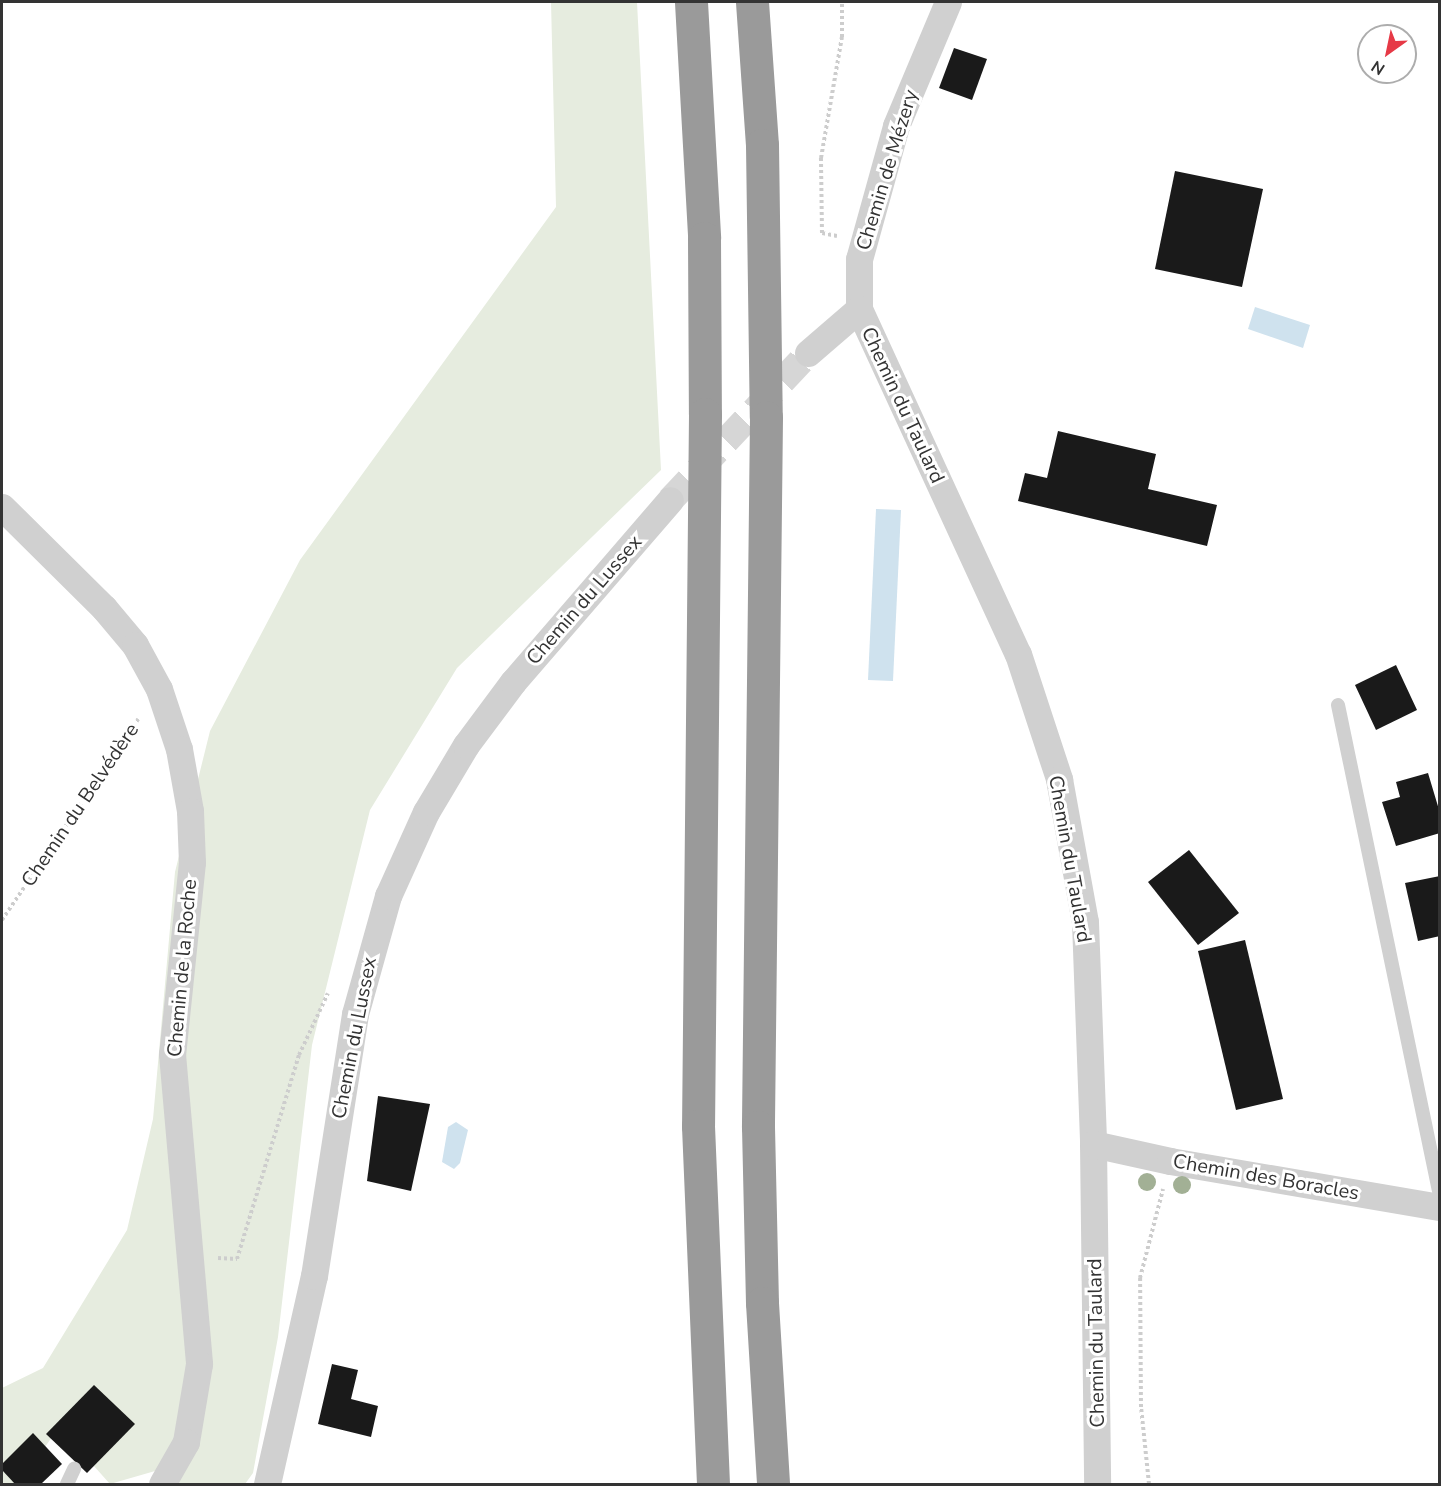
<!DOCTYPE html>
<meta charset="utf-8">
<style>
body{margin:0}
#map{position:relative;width:1441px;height:1486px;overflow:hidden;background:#fff;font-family:"Nunito Sans",sans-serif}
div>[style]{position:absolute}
.green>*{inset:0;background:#e6ecdf}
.water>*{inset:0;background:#cfe2ee}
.building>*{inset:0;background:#1a1a1a}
.minor-tunnel>*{height:27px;margin-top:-13.5px;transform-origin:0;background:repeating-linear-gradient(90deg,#d6d6d6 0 27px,transparent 0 41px)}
.path>*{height:4px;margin-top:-2px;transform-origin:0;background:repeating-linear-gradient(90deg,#cdcdcd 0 3px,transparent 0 6px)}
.service>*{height:14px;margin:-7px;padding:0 7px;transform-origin:7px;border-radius:7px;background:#d0d0d0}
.minor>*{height:27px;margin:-13.5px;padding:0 13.5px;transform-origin:13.5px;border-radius:13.5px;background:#d0d0d0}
.motorway>*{height:33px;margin:-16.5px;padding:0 16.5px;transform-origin:16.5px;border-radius:16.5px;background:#9a9a9a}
.trees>*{width:18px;height:18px;margin:-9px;border-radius:50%;background:#a2b095}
span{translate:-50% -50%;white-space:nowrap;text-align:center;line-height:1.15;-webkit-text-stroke:6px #fff;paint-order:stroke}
.street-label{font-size:20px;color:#333}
.frame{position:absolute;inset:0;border:3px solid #333;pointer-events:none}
.north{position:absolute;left:1357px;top:24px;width:60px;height:60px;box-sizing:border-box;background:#fff;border:2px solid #adadad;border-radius:50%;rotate:213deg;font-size:16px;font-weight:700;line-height:24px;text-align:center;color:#333}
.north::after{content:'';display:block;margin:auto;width:21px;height:27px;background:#e63946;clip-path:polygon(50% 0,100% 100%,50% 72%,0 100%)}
</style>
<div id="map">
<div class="green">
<div style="clip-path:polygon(551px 2px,637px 2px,661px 470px,457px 668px,370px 810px,312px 1045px,278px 1337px,253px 1473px,245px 1484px,178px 1484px,162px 1469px,110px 1484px,59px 1427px,19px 1484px,2px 1484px,2px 1388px,43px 1368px,127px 1230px,153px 1119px,175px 872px,210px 731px,300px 560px,556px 207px)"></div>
</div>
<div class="water">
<div style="clip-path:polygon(1255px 307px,1310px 325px,1303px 348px,1248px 329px)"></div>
<div style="clip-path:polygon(876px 509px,901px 510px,893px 681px,868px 680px)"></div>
<div style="clip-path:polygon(456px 1122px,468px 1130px,460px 1163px,454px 1169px,442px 1162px,448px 1127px)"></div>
</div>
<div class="building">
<div style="clip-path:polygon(954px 48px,987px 59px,972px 100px,939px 88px)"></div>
<div style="clip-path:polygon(1175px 171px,1263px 189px,1242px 287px,1155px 269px)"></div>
<div style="clip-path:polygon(1058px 431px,1156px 454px,1148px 489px,1217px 505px,1207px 546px,1018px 501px,1025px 473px,1047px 478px)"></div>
<div style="clip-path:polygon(1396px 665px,1417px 710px,1376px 730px,1355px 685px)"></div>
<div style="clip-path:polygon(1428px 773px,1440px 813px,1440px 833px,1396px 846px,1382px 802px,1400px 797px,1396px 782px)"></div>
<div style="clip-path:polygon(1189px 850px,1239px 913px,1198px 945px,1148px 882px)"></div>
<div style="clip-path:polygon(1440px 876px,1440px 936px,1418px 941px,1405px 883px)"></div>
<div style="clip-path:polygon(1245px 940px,1283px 1099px,1236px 1110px,1198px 951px)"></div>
<div style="clip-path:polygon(378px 1096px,430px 1104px,411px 1191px,367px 1181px)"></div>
<div style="clip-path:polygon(332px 1364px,358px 1370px,351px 1399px,378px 1406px,371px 1437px,318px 1424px)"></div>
<div style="clip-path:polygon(94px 1385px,135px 1424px,87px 1473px,46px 1434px)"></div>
<div style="clip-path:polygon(33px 1433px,62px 1464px,41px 1484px,15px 1484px,2px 1470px,2px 1464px)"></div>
</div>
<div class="minor-tunnel">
<div style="left:670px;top:500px;width:202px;rotate:-46.8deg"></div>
</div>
<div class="path">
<div style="left:837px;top:236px;width:15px;rotate:-169deg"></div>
<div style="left:822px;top:233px;width:75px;rotate:-90.8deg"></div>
<div style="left:821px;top:158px;width:123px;rotate:-80.2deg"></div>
<div style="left:842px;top:37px;width:35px;rotate:-90deg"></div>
<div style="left:2px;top:920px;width:243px;rotate:-55.9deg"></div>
<div style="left:218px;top:1258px;width:19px;rotate:3deg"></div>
<div style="left:237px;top:1259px;width:213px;rotate:-73.1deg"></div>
<div style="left:299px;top:1055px;width:68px;rotate:-64.9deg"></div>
<div style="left:1149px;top:1484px;width:77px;rotate:-95.9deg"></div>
<div style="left:1141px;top:1407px;width:129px;rotate:-90.4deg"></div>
<div style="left:1140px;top:1278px;width:92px;rotate:-75.5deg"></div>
</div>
<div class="service">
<div style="left:1338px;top:705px;width:501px;rotate:78.26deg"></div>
<div style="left:67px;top:1484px;width:17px;rotate:-65deg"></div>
</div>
<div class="minor">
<div style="left:948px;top:2px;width:134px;rotate:112.8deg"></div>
<div style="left:896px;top:126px;width:138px;rotate:105.5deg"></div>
<div style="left:859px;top:259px;width:50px;rotate:90deg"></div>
<div style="left:859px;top:309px;width:380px;rotate:65.3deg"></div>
<div style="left:1018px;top:654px;width:132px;rotate:71.8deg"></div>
<div style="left:1059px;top:779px;width:145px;rotate:79.7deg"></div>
<div style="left:1085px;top:922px;width:222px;rotate:87.9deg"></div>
<div style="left:1093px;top:1144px;width:340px;rotate:89.3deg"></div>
<div style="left:808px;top:353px;width:67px;rotate:-40.8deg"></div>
<div style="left:2px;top:507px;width:144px;rotate:44.7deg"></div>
<div style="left:104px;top:608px;width:48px;rotate:50deg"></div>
<div style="left:135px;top:645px;width:50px;rotate:61.4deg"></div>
<div style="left:159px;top:689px;width:63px;rotate:71.6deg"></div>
<div style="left:179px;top:749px;width:63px;rotate:79.9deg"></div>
<div style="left:190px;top:811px;width:51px;rotate:87.8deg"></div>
<div style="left:192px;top:862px;width:193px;rotate:95.9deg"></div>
<div style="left:172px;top:1054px;width:311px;rotate:85deg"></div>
<div style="left:199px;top:1364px;width:79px;rotate:99.5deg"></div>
<div style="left:186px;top:1442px;width:48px;rotate:119.7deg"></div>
<div style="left:1093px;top:1144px;width:79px;rotate:12.4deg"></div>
<div style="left:1170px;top:1161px;width:274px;rotate:9.7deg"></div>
<div style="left:267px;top:1484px;width:213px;rotate:-77.3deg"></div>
<div style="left:314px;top:1276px;width:265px;rotate:-81.1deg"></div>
<div style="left:355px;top:1014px;width:123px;rotate:-74.4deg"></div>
<div style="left:388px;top:896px;width:92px;rotate:-65.7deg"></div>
<div style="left:426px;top:812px;width:78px;rotate:-59.2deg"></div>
<div style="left:466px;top:745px;width:79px;rotate:-53.3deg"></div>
<div style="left:513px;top:682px;width:240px;rotate:-49.2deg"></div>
</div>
<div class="motorway">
<div style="left:691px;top:2px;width:236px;rotate:86.8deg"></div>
<div style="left:704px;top:238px;width:176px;rotate:89.7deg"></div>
<div style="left:705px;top:414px;width:712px;rotate:90.56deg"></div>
<div style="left:698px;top:1126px;width:358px;rotate:87.6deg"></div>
<div style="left:752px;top:2px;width:143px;rotate:86deg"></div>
<div style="left:762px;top:145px;width:272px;rotate:89.2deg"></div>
<div style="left:766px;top:417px;width:710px;rotate:90.65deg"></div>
<div style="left:758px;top:1127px;width:176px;rotate:88.7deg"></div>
<div style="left:762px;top:1303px;width:181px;rotate:86.5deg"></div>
</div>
<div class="trees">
<div style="left:1147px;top:1182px"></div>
<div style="left:1182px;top:1185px"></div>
</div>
<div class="street-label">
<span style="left:887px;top:170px;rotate:-73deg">Chemin de Mézery</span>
<span style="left:903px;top:405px;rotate:65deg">Chemin du Taulard</span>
<span style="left:584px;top:600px;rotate:-49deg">Chemin du Lussex</span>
<span style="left:80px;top:805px;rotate:-56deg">Chemin du Belvédère</span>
<span style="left:1070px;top:859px;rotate:80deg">Chemin du Taulard</span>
<span style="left:182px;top:968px;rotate:-85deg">Chemin de la Roche</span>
<span style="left:354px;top:1038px;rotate:-79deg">Chemin du Lussex</span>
<span style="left:1266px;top:1177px;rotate:10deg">Chemin des Boracles</span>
<span style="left:1096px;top:1343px;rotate:-91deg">Chemin du Taulard</span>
</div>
<div class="frame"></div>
<div class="north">N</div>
</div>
